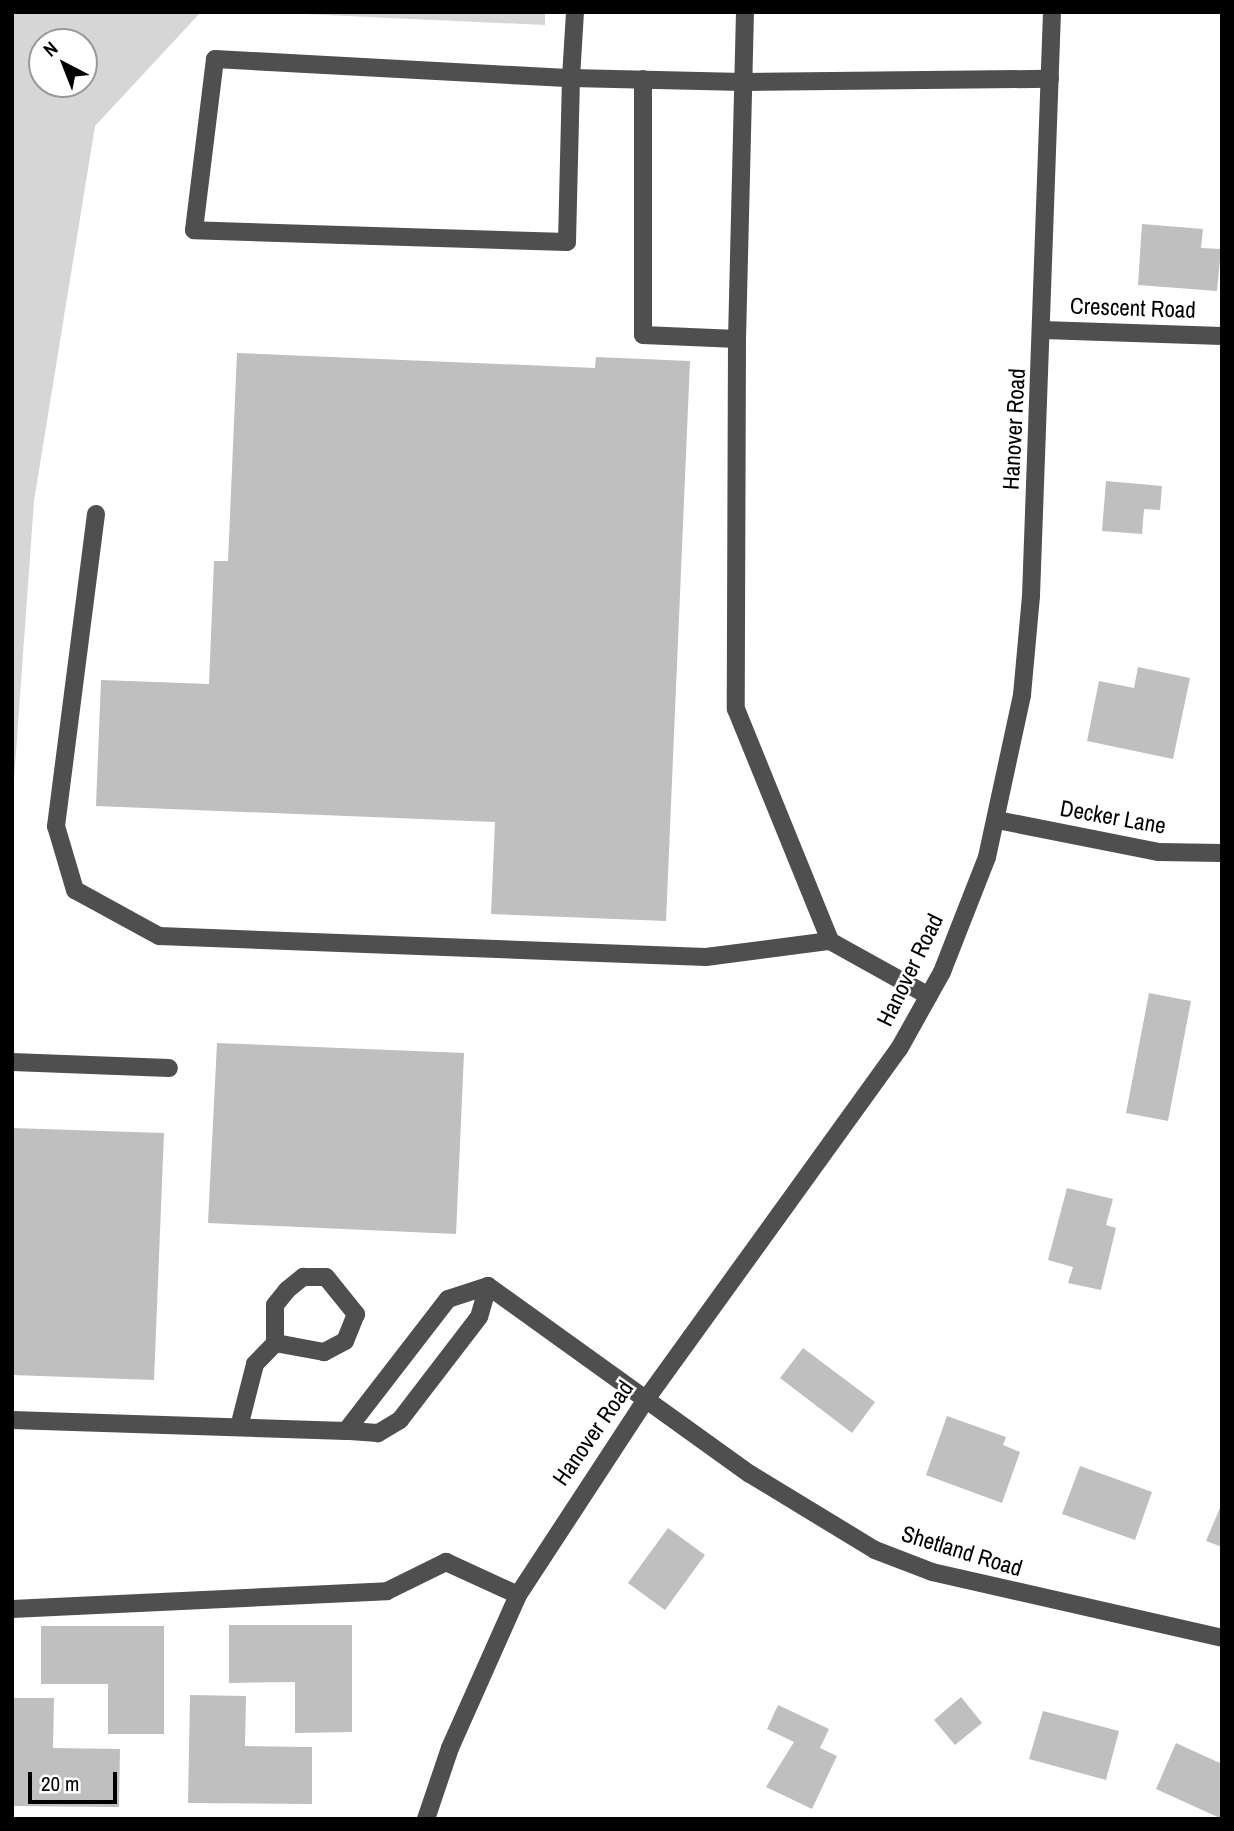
<!DOCTYPE html>
<style>
body{margin:0}
#map{position:relative;width:1234px;height:1831px;overflow:hidden;background:#fff;font-family:"Archivo Narrow",sans-serif}
div>[style]{position:absolute}
.green>*{inset:0;background:#d6d6d6}
.building>*{inset:0;background:#bfbfbf}
.minor>*{height:18px;margin:-9px;padding:0 9px;transform-origin:9px;border-radius:9px;background:#4f4f4f}
span{translate:-50% -50%;white-space:nowrap;text-align:center;line-height:1.15;-webkit-text-stroke:5px #fff;paint-order:stroke}
.street-label{font-size:23px;color:#000}
.frame{position:absolute;inset:0;border:14px solid #000;pointer-events:none}
.north{position:absolute;left:28px;top:28px;width:70px;height:70px;box-sizing:border-box;background:#fff;border:2px solid #999;border-radius:50%;rotate:318deg;font-size:19px;font-weight:700;line-height:28px;text-align:center;color:#000}
.north::after{content:'';display:block;margin:auto;width:24px;height:32px;background:#000;clip-path:polygon(50% 0,100% 100%,50% 72%,0 100%)}
.scale{position:absolute;left:28px;top:1772px;width:89px;height:32px;box-sizing:border-box;border:4px solid #000;border-top:0;padding-left:9px;font-size:21px;line-height:24px;white-space:nowrap;color:#000;-webkit-text-stroke:5px #fff;paint-order:stroke}
</style>
<div id="map">
<div class="green">
<div style="clip-path:polygon(evenodd,12px 12px,201px 12px,95px 126px,34px 501px,12px 808px,12px 12px,42px 42px,84px 42px,84px 84px,42px 84px,42px 42px)"></div>
<div style="clip-path:polygon(261px 12px,545px 12px,545px 25px)"></div>
</div>
<div class="building">
<div style="clip-path:polygon(1142px 224px,1203px 229px,1201px 248px,1221px 249px,1217px 291px,1138px 285px)"></div>
<div style="clip-path:polygon(237px 353px,595px 368px,596px 357px,690px 361px,666px 921px,491px 914px,495px 822px,96px 806px,101px 680px,209px 684px,214px 561px,228px 561px)"></div>
<div style="clip-path:polygon(1106px 481px,1162px 486px,1160px 510px,1144px 509px,1142px 534px,1102px 531px)"></div>
<div style="clip-path:polygon(1138px 667px,1190px 678px,1173px 759px,1087px 741px,1099px 681px,1134px 688px)"></div>
<div style="clip-path:polygon(1149px 993px,1191px 1001px,1168px 1121px,1126px 1113px)"></div>
<div style="clip-path:polygon(217px 1043px,464px 1053px,456px 1234px,208px 1223px)"></div>
<div style="clip-path:polygon(12px 1128px,164px 1133px,154px 1380px,12px 1375px)"></div>
<div style="clip-path:polygon(1067px 1188px,1113px 1199px,1106px 1225px,1116px 1228px,1101px 1290px,1068px 1283px,1073px 1267px,1048px 1260px)"></div>
<div style="clip-path:polygon(803px 1348px,875px 1402px,852px 1433px,780px 1378px)"></div>
<div style="clip-path:polygon(947px 1416px,1006px 1437px,1003px 1445px,1020px 1452px,1002px 1503px,926px 1475px)"></div>
<div style="clip-path:polygon(1080px 1466px,1152px 1492px,1135px 1540px,1062px 1514px)"></div>
<div style="clip-path:polygon(1222px 1503px,1222px 1547px,1206px 1541px)"></div>
<div style="clip-path:polygon(668px 1528px,705px 1555px,665px 1610px,628px 1583px)"></div>
<div style="clip-path:polygon(229px 1625px,352px 1625px,352px 1732px,295px 1733px,295px 1682px,229px 1683px)"></div>
<div style="clip-path:polygon(41px 1626px,164px 1626px,164px 1734px,108px 1734px,108px 1684px,41px 1684px)"></div>
<div style="clip-path:polygon(190px 1695px,246px 1696px,245px 1746px,312px 1747px,312px 1804px,188px 1803px)"></div>
<div style="clip-path:polygon(961px 1697px,982px 1723px,955px 1745px,934px 1720px)"></div>
<div style="clip-path:polygon(12px 1698px,54px 1698px,53px 1748px,120px 1749px,119px 1807px,12px 1806px)"></div>
<div style="clip-path:polygon(778px 1705px,829px 1729px,820px 1748px,837px 1756px,812px 1809px,766px 1787px,794px 1742px,767px 1729px)"></div>
<div style="clip-path:polygon(1043px 1711px,1119px 1731px,1106px 1780px,1029px 1759px)"></div>
<div style="clip-path:polygon(1176px 1743px,1222px 1764px,1222px 1819px,1156px 1789px)"></div>
</div>
<div class="minor">
<div style="left:575px;top:12px;width:66px;rotate:93.5deg"></div>
<div style="left:571px;top:78px;width:164px;rotate:91.4deg"></div>
<div style="left:567px;top:242px;width:373px;rotate:-178.2deg"></div>
<div style="left:194px;top:230px;width:172px;rotate:-83deg"></div>
<div style="left:215px;top:59px;width:357px;rotate:3.1deg"></div>
<div style="left:571px;top:78px;width:172px;rotate:1.3deg"></div>
<div style="left:743px;top:82px;width:307px;rotate:-0.6deg"></div>
<div style="left:643px;top:79px;width:256px;rotate:90deg"></div>
<div style="left:643px;top:335px;width:94px;rotate:2.4deg"></div>
<div style="left:737px;top:339px;width:370px;rotate:90.2deg"></div>
<div style="left:736px;top:709px;width:250px;rotate:67.9deg"></div>
<div style="left:830px;top:941px;width:113px;rotate:29.1deg"></div>
<div style="left:1043px;top:330px;width:179px;rotate:1.9deg"></div>
<div style="left:737px;top:339px;width:327px;rotate:-88.6deg"></div>
<div style="left:96px;top:514px;width:315px;rotate:97.3deg"></div>
<div style="left:56px;top:826px;width:67px;rotate:73.5deg"></div>
<div style="left:75px;top:890px;width:96px;rotate:28.7deg"></div>
<div style="left:159px;top:936px;width:547px;rotate:2.2deg"></div>
<div style="left:706px;top:957px;width:125px;rotate:-7.4deg"></div>
<div style="left:997px;top:820px;width:164px;rotate:11.2deg"></div>
<div style="left:1158px;top:852px;width:64px;rotate:0.9deg"></div>
<div style="left:12px;top:1062px;width:157px;rotate:2.2deg"></div>
<div style="left:488px;top:1286px;width:322px;rotate:35.7deg"></div>
<div style="left:750px;top:1474px;width:146px;rotate:31.3deg"></div>
<div style="left:875px;top:1550px;width:61px;rotate:21.1deg"></div>
<div style="left:932px;top:1572px;width:297px;rotate:12.8deg"></div>
<div style="left:488px;top:1286px;width:32px;rotate:106deg"></div>
<div style="left:479px;top:1317px;width:130px;rotate:127.5deg"></div>
<div style="left:400px;top:1420px;width:26px;rotate:149deg"></div>
<div style="left:378px;top:1433px;width:32px;rotate:-176deg"></div>
<div style="left:346px;top:1431px;width:167px;rotate:-52.3deg"></div>
<div style="left:448px;top:1299px;width:42px;rotate:-18deg"></div>
<div style="left:12px;top:1420px;width:334px;rotate:1.9deg"></div>
<div style="left:239px;top:1427px;width:65px;rotate:-75.7deg"></div>
<div style="left:255px;top:1364px;width:29px;rotate:-46deg"></div>
<div style="left:275px;top:1343px;width:38px;rotate:-90deg"></div>
<div style="left:275px;top:1305px;width:19px;rotate:-51deg"></div>
<div style="left:287px;top:1290px;width:21px;rotate:-39deg"></div>
<div style="left:303px;top:1277px;width:23px"></div>
<div style="left:326px;top:1277px;width:48px;rotate:51deg"></div>
<div style="left:356px;top:1314px;width:29px;rotate:112deg"></div>
<div style="left:345px;top:1341px;width:24px;rotate:152deg"></div>
<div style="left:324px;top:1352px;width:50px;rotate:-169.6deg"></div>
<div style="left:12px;top:1609px;width:375px;rotate:-2.7deg"></div>
<div style="left:387px;top:1591px;width:66px;rotate:-26.2deg"></div>
<div style="left:446px;top:1562px;width:79px;rotate:24.6deg"></div>
<div style="left:426px;top:1819px;width:75px;rotate:-71.3deg"></div>
<div style="left:450px;top:1748px;width:167px;rotate:-66deg"></div>
<div style="left:518px;top:1595px;width:235px;rotate:-56.8deg"></div>
<div style="left:647px;top:1398px;width:430px;rotate:-54.2deg"></div>
<div style="left:899px;top:1049px;width:88px;rotate:-60.8deg"></div>
<div style="left:942px;top:972px;width:123px;rotate:-68.6deg"></div>
<div style="left:987px;top:857px;width:166px;rotate:-77.8deg"></div>
<div style="left:1022px;top:695px;width:99px;rotate:-84.8deg"></div>
<div style="left:1031px;top:596px;width:584px;rotate:-87.94deg"></div>
</div>
<div class="street-label">
<span style="left:1133px;top:308px;rotate:2deg">Crescent Road</span>
<span style="left:1014px;top:429px;rotate:-87deg">Hanover Road</span>
<span style="left:1113px;top:817px;rotate:10deg">Decker Lane</span>
<span style="left:910px;top:970px;rotate:-64deg">Hanover Road</span>
<span style="left:593px;top:1433px;rotate:-55deg">Hanover Road</span>
<span style="left:962px;top:1551px;rotate:17deg">Shetland Road</span>
</div>
<div class="frame"></div>
<div class="north">N</div>
<div class="scale">20 m</div>
</div>
